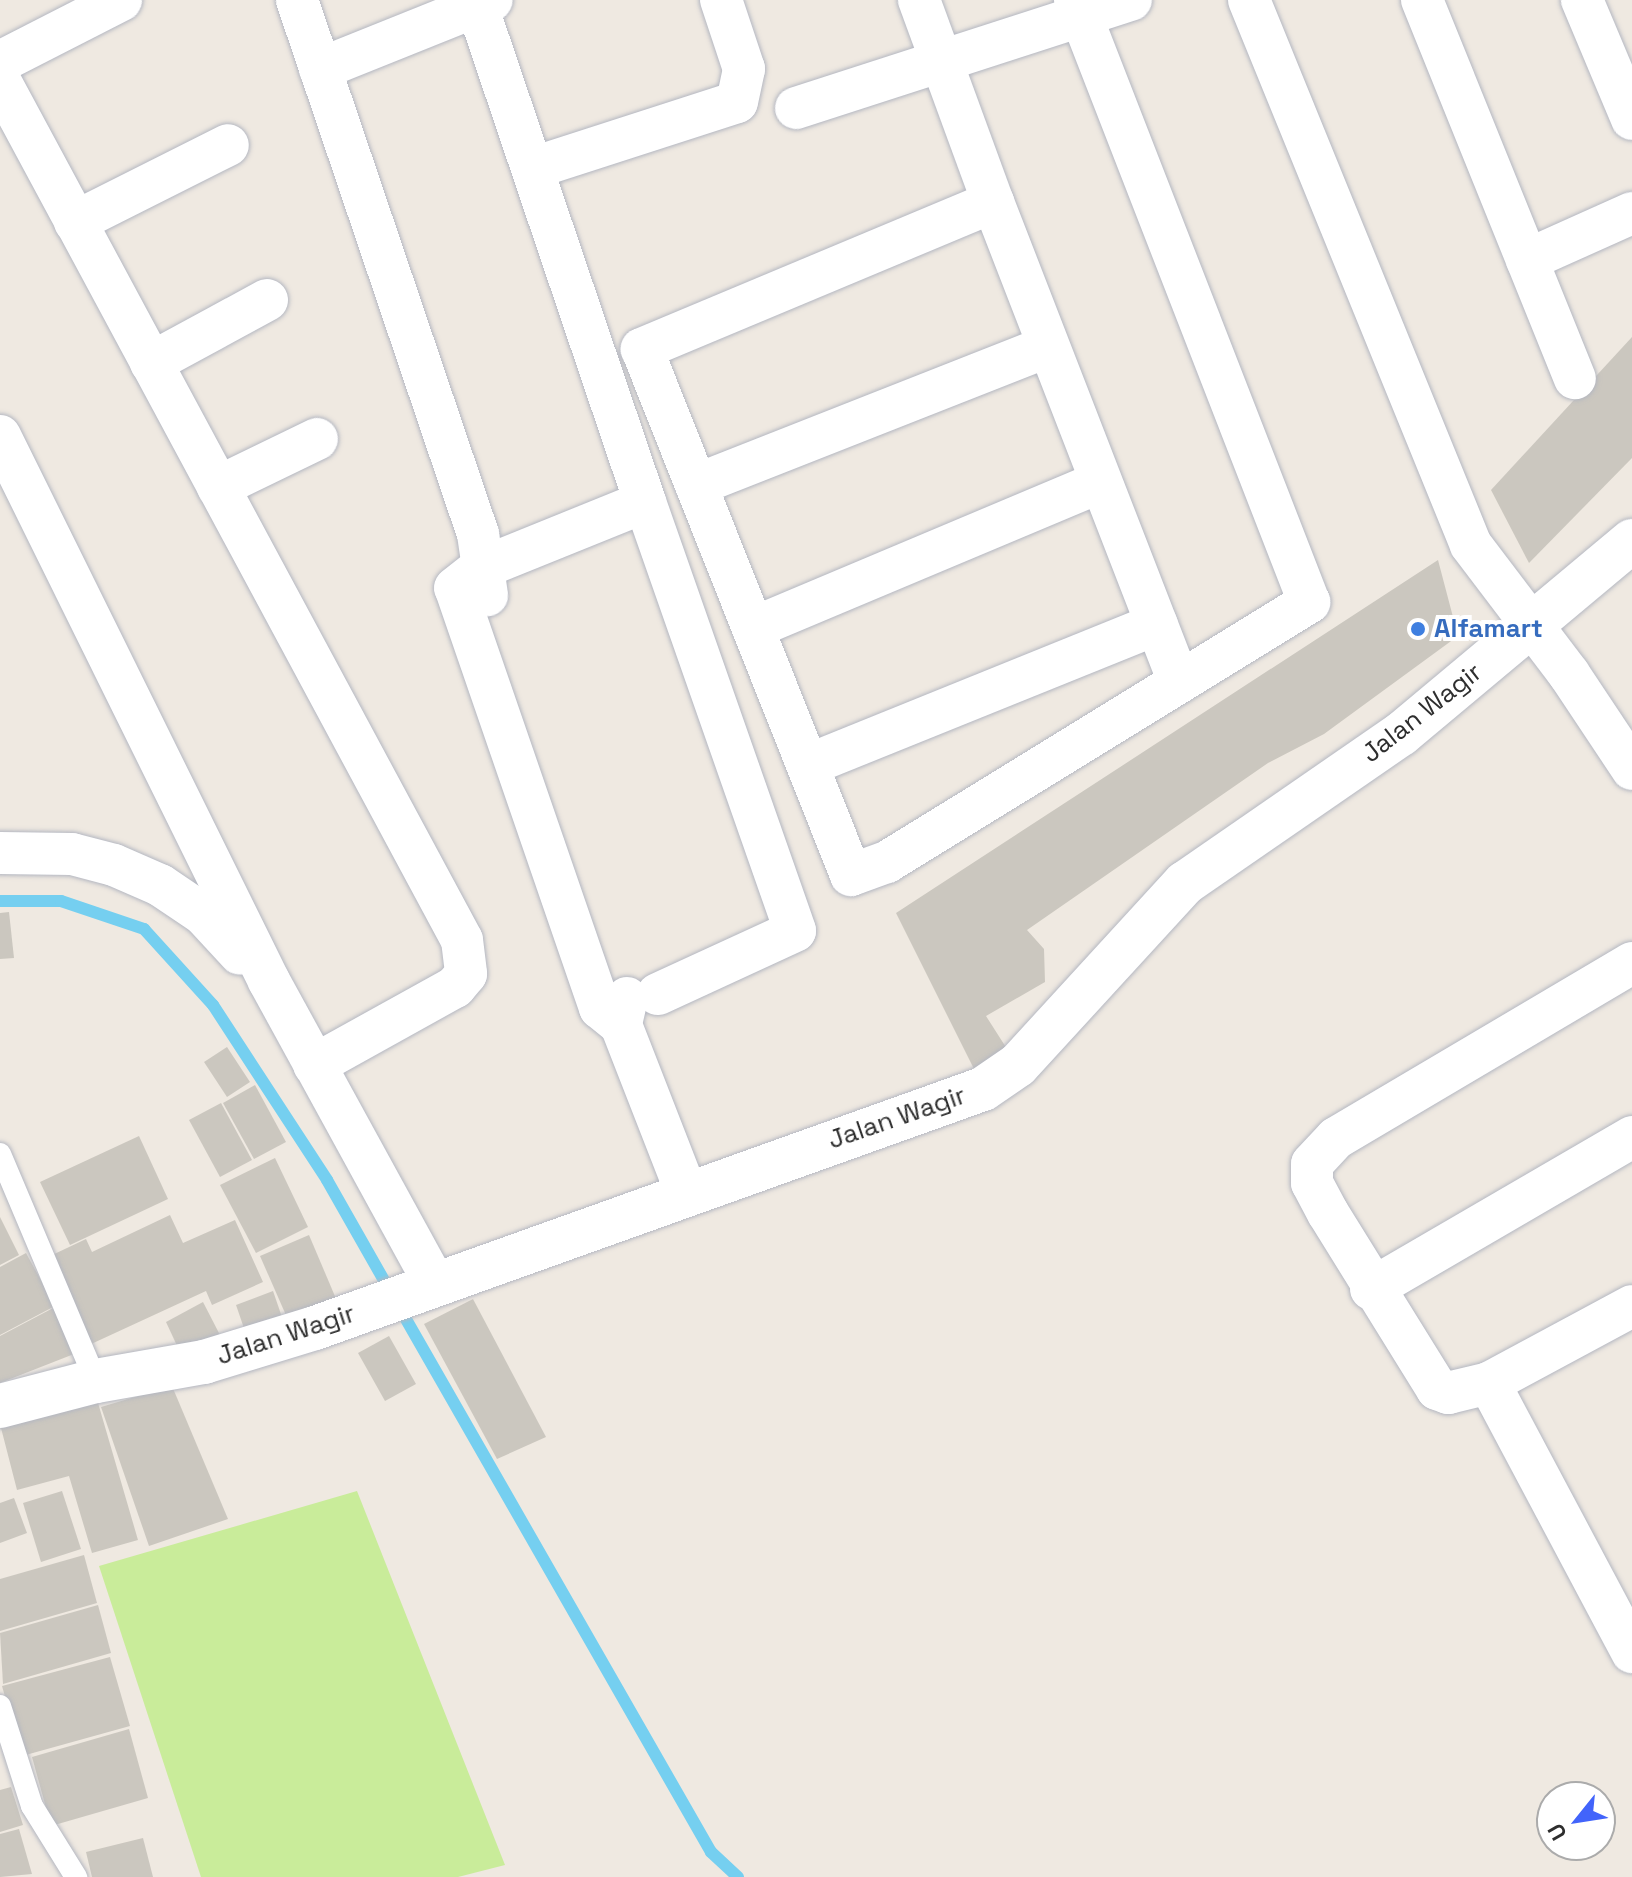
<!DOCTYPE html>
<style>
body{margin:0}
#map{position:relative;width:1632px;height:1877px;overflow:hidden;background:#efe9e1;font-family:"Space Grotesk",sans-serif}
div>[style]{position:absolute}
.pitch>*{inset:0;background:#c9ec9a}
.stream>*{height:12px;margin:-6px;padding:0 6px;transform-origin:6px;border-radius:6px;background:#75cff0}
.building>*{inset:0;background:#cbc7bf}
.roads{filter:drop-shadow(0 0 2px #b4b7c1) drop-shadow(0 0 2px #b4b7c1)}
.lane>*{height:22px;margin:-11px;padding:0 11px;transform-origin:11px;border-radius:11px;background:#fff}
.street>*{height:42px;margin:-21px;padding:0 21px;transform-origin:21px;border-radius:21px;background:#fff}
.secondary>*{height:44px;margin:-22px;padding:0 22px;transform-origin:22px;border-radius:22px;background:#fff}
.dots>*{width:22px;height:22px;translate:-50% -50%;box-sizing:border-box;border:4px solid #fff;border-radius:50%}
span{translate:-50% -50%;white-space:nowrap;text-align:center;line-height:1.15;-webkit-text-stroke:8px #fff;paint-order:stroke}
.shop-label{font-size:26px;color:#366cbe;font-weight:700}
.left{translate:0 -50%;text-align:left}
.street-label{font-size:26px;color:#2e2e2e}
.north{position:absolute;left:1536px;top:1781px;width:80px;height:80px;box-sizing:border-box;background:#fff;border:2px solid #ababab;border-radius:50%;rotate:240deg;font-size:22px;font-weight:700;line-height:32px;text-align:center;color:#2e2e2e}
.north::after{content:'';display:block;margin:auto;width:28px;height:36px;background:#4264fb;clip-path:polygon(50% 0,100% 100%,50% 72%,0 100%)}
</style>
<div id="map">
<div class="pitch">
<div style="clip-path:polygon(357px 1491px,505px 1865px,458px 1877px,201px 1877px,99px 1566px)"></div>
</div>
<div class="stream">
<div style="left:0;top:901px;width:61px"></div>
<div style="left:61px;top:901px;width:88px;rotate:18.6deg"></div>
<div style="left:144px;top:929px;width:103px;rotate:47.8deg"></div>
<div style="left:213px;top:1005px;width:209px;rotate:56.9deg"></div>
<div style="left:327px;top:1180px;width:128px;rotate:60.4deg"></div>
<div style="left:399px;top:1307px;width:628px;rotate:60.21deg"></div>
<div style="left:711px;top:1852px;width:37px;rotate:43deg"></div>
</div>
<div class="building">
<div style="clip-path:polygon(1632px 337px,1632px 458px,1529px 563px,1491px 490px)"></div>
<div style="clip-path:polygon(1438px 560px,1458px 636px,1324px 734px,1268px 763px,1027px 930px,1044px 949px,1045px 982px,986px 1016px,1016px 1063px,982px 1085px,896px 913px)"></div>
<div style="clip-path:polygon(9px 912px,14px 958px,0 959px,0 913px)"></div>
<div style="clip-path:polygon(227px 1047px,250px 1082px,227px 1097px,204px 1062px)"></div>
<div style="clip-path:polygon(255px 1085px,286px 1142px,254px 1159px,223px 1103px)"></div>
<div style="clip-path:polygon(221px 1103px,252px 1160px,220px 1177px,189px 1120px)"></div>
<div style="clip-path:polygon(139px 1136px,168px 1199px,70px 1245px,40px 1182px)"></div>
<div style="clip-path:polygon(275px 1158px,308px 1227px,256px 1253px,220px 1185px)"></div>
<div style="clip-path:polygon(170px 1215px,183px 1243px,235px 1220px,263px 1282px,212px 1305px,206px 1291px,89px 1345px,48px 1257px,86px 1239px,92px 1252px)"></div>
<div style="clip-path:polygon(0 1217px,19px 1255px,0 1265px)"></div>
<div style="clip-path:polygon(309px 1235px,337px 1301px,289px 1322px,260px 1256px)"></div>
<div style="clip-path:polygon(26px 1253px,55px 1306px,0 1335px,0 1267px)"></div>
<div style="clip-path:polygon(273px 1291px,283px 1320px,246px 1334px,236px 1305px)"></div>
<div style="clip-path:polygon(473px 1299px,546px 1437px,497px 1459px,424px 1324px)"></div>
<div style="clip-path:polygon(203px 1302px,220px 1335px,179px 1350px,166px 1322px)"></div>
<div style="clip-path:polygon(55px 1307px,74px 1354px,0 1383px,0 1336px)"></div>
<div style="clip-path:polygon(389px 1336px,416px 1384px,385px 1401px,358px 1353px)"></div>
<div style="clip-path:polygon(172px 1386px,228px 1519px,149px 1546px,101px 1407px)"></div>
<div style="clip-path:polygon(96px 1396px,138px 1540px,92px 1553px,69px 1476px,17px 1490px,0 1424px)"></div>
<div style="clip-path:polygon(62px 1491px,81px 1549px,41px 1562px,23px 1503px)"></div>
<div style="clip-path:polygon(14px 1498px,27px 1533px,0 1543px,0 1503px)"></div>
<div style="clip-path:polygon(84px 1555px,97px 1603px,0 1631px,0 1579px)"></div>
<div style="clip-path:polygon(98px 1605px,111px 1653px,3px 1684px,0 1633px)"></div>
<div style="clip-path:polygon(110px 1657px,130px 1726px,22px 1756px,2px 1686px)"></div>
<div style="clip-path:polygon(129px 1729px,148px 1798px,51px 1826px,32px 1757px)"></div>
<div style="clip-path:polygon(11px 1787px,23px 1825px,0 1832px,0 1790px)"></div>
<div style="clip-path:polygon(19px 1829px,32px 1874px,0 1877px,0 1834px)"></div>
<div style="clip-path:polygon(143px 1838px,153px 1877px,92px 1877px,86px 1852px)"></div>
</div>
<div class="roads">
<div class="lane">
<div style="left:0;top:1154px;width:246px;rotate:67.1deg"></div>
<div style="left:0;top:1706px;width:105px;rotate:72.3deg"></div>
<div style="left:32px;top:1806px;width:84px;rotate:58.2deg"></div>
</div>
<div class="street">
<div style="left:297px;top:0;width:564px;rotate:71.28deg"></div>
<div style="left:478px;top:534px;width:62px;rotate:81.6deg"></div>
<div style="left:475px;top:0;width:530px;rotate:71.29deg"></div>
<div style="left:919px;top:0;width:215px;rotate:69.9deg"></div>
<div style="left:993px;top:202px;width:381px;rotate:157.3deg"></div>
<div style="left:642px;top:349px;width:566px;rotate:68.33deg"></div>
<div style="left:851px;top:875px;width:38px;rotate:-20deg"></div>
<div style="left:887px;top:862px;width:496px;rotate:-31.6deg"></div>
<div style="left:1309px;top:602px;width:646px;rotate:-111.24deg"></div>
<div style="left:1249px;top:0;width:588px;rotate:67.84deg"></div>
<div style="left:1471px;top:545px;width:162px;rotate:52.8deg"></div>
<div style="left:1569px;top:674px;width:114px;rotate:56.4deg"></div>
<div style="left:1422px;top:0;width:408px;rotate:68deg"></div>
<div style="left:1582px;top:0;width:129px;rotate:67.2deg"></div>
<div style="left:0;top:62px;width:136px;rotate:-27.1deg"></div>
<div style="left:320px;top:69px;width:185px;rotate:-21.9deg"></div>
<div style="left:0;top:81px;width:975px;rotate:61.73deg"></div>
<div style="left:462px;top:940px;width:34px;rotate:83deg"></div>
<div style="left:466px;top:974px;width:17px;rotate:130deg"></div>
<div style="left:455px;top:987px;width:161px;rotate:151deg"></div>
<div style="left:796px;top:108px;width:352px;rotate:-17.9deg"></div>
<div style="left:533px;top:168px;width:214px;rotate:-17.9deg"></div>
<div style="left:737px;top:102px;width:34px;rotate:-78deg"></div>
<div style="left:744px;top:69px;width:73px;rotate:-108.4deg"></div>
<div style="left:993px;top:202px;width:515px;rotate:68.82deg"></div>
<div style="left:75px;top:222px;width:171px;rotate:-26.7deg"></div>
<div style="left:1527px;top:260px;width:115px;rotate:-24.1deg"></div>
<div style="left:151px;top:363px;width:132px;rotate:-28.5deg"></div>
<div style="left:0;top:436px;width:608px;rotate:63.73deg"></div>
<div style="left:269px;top:981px;width:344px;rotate:61.3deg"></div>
<div style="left:696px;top:485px;width:378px;rotate:-21.5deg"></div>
<div style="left:218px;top:487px;width:110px;rotate:-25.9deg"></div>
<div style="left:753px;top:628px;width:377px;rotate:-22.8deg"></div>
<div style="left:808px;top:765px;width:376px;rotate:-22deg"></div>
<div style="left:0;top:853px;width:72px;rotate:0.8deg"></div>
<div style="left:72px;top:854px;width:43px;rotate:14.7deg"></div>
<div style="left:114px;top:865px;width:50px;rotate:23.5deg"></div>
<div style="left:160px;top:885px;width:52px;rotate:34deg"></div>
<div style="left:203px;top:914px;width:54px;rotate:47.2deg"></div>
<div style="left:1632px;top:963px;width:344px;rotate:149.4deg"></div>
<div style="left:1336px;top:1138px;width:35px;rotate:133deg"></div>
<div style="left:1312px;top:1164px;width:19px;rotate:90deg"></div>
<div style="left:1312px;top:1183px;width:34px;rotate:62deg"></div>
<div style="left:1328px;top:1213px;width:207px;rotate:58.2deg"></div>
<div style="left:1437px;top:1389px;width:12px;rotate:20deg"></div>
<div style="left:1448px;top:1393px;width:42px;rotate:-13.7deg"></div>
<div style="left:1489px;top:1383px;width:162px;rotate:-28.3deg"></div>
<div style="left:627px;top:998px;width:28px;rotate:103deg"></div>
<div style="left:621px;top:1025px;width:179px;rotate:68.7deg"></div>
<div style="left:621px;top:1025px;width:27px;rotate:-141deg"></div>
<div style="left:600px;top:1008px;width:444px;rotate:-109deg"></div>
<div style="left:455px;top:588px;width:31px;rotate:-38deg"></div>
<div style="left:479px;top:569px;width:179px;rotate:-22deg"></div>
<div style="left:645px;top:502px;width:454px;rotate:70.7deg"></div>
<div style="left:795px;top:931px;width:151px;rotate:155.3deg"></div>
<div style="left:1371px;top:1289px;width:302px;rotate:-30.2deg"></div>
<div style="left:1489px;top:1383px;width:305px;rotate:62deg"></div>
</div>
<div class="secondary">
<div style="left:0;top:1406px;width:99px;rotate:-14.6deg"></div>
<div style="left:96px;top:1381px;width:110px;rotate:-10deg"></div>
<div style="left:204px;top:1362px;width:116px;rotate:-17deg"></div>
<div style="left:315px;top:1328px;width:709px;rotate:-19.69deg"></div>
<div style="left:983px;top:1089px;width:42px;rotate:-34.4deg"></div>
<div style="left:1018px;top:1065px;width:247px;rotate:-47.5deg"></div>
<div style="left:1185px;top:883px;width:262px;rotate:-34.6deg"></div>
<div style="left:1401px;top:734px;width:301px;rotate:-39.9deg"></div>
</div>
</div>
<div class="dots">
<div style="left:1418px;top:629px;background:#3f7fe0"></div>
</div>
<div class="shop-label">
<span class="left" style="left:1434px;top:629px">Alfamart</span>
</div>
<div class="street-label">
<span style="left:1422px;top:713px;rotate:-38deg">Jalan Wagir</span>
<span style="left:897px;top:1118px;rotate:-19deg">Jalan Wagir</span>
<span style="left:286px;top:1335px;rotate:-18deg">Jalan Wagir</span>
</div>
<div class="north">U</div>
</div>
